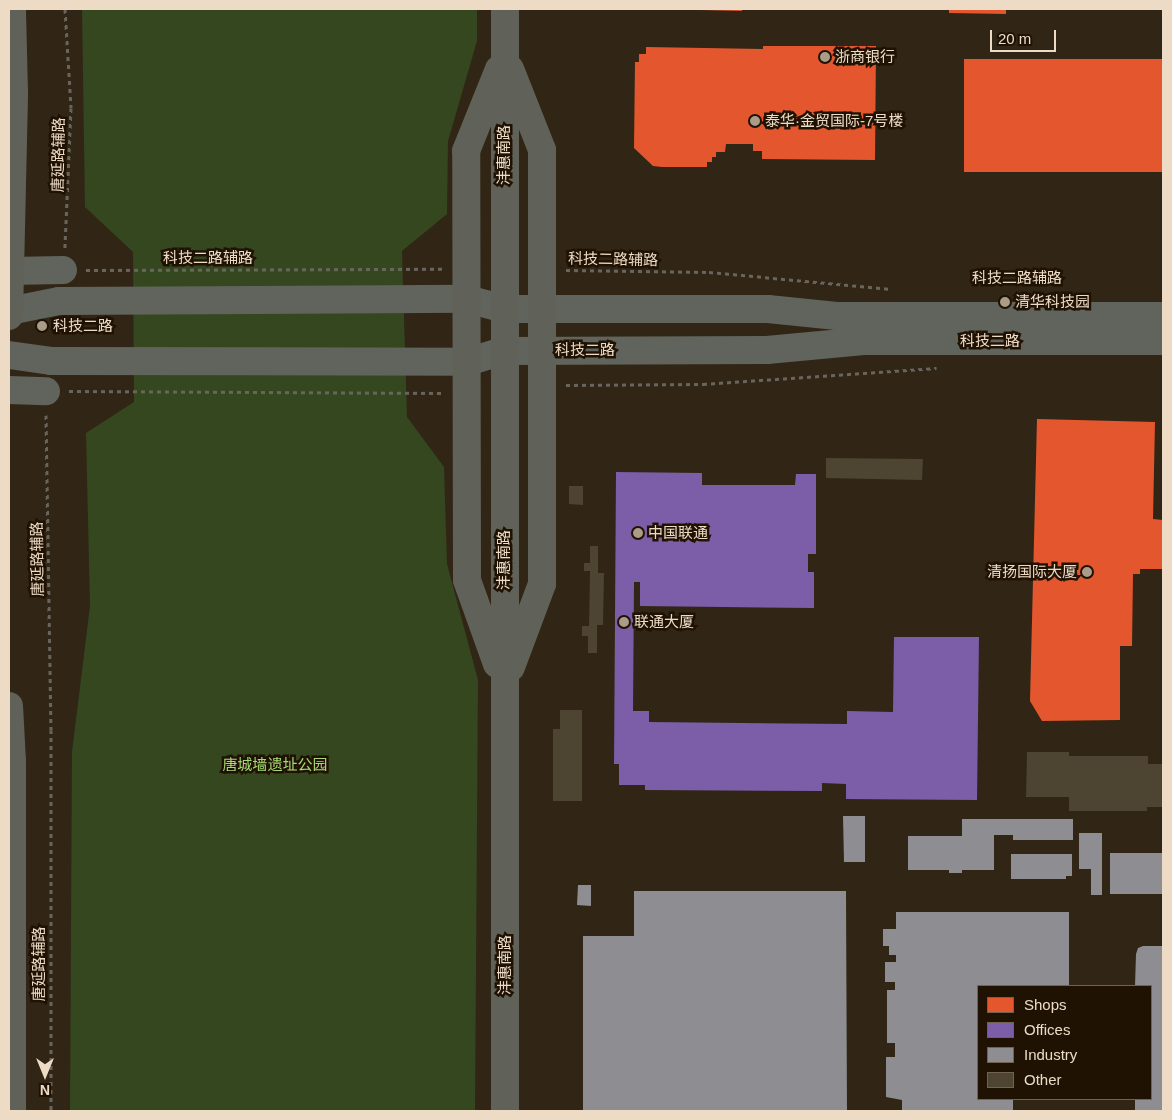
<!DOCTYPE html>
<meta charset="utf-8">
<style>
body{margin:0}
#map{position:relative;width:1172px;height:1120px;overflow:hidden;background:#312615;font-family:Helvetica,"Noto Sans SC",sans-serif}
div>[style]{position:absolute}
.green>*{inset:0;background:#34471f}
.shops>*{inset:0;background:#e4572e}
.offices>*{inset:0;background:#7b5ea7}
.industry>*{inset:0;background:#8d8d92}
.building>*{inset:0;background:#4d4432}
.path>*{height:3px;margin-top:-1.5px;transform-origin:0;background:repeating-linear-gradient(90deg,#67655e 0 4px,transparent 0 8px)}
.secondary>*{height:28px;margin:-14px;padding:0 14px;transform-origin:14px;border-radius:14px;background:#61645c}
.primary>*{height:28px;margin:-14px;padding:0 14px;transform-origin:14px;border-radius:14px;background:#606259}
.dots>*{width:14px;height:14px;translate:-50% -50%;box-sizing:border-box;border:2px solid #1f1203;border-radius:50%}
span{translate:-50% -50%;white-space:nowrap;text-align:center;line-height:1.15;-webkit-text-stroke:5px #1f1203;paint-order:stroke}
.poi-label{font-size:15px;color:#eddbc6}
.left{translate:0 -50%;text-align:left}
.right{translate:-100% -50%;text-align:right}
.street-label{font-size:15px;color:#eddbc6}
.park-label{font-size:15px;color:#a6dc75}
.frame{position:absolute;inset:0;border:10px solid #eddbc6;pointer-events:none}
.legend{position:absolute;left:977px;top:985px;width:175px;height:115px;box-sizing:border-box;background:#1f1203;border:1px solid #716251;margin:0;padding:6px 9px;list-style:none;font-size:15px;color:#eddbc6}
.legend li{display:flex;align-items:center;gap:10px;height:25px}
.legend b{width:25px;border:1px solid #716251}
.north{position:absolute;left:20px;top:1050px;width:50px;height:50px;-webkit-text-stroke:4px #1f1203;paint-order:stroke;rotate:180deg;font-size:14px;font-weight:700;line-height:20px;text-align:center;color:#eddbc6}
.north::after{content:'';display:block;margin:auto;width:18px;height:22px;background:#eddbc6;clip-path:polygon(50% 0,100% 100%,50% 72%,0 100%)}
.scale{position:absolute;left:990px;top:30px;width:66px;height:22px;box-sizing:border-box;border:2px solid #eddbc6;border-top:0;padding-left:6px;font-size:15px;line-height:18px;white-space:nowrap;color:#eddbc6;-webkit-text-stroke:4px #1f1203;paint-order:stroke}
</style>
<div id="map">
<div class="green">
<div style="clip-path:polygon(82px 9px,477px 9px,477px 41px,448px 141px,447px 214px,402px 251px,407px 417px,444px 467px,447px 564px,478px 680px,475px 1111px,70px 1111px,72px 752px,90px 606px,86px 433px,134px 402px,133px 252px,85px 207px)"></div>
</div>
<div class="shops">
<div style="clip-path:polygon(700px 9px,742px 9px,742px 11px,700px 10px)"></div>
<div style="clip-path:polygon(949px 9px,1006px 9px,1006px 14px,949px 13px)"></div>
<div style="clip-path:polygon(763px 46px,876px 46px,875px 160px,762px 159px,762px 151px,753px 151px,753px 144px,726px 144px,725px 152px,716px 152px,716px 157px,712px 157px,712px 162px,707px 162px,707px 167px,662px 167px,653px 166px,634px 148px,635px 62px,639px 62px,639px 54px,646px 54px,646px 47px,763px 49px)"></div>
<div style="clip-path:polygon(964px 59px,1163px 59px,1163px 172px,964px 172px)"></div>
<div style="clip-path:polygon(1037px 419px,1155px 422px,1153px 519px,1163px 520px,1163px 569px,1140px 569px,1140px 574px,1133px 574px,1132px 646px,1120px 646px,1120px 720px,1042px 721px,1030px 701px)"></div>
</div>
<div class="offices">
<div style="clip-path:polygon(616px 472px,702px 473px,702px 485px,795px 485px,796px 474px,816px 474px,816px 554px,808px 554px,808px 572px,814px 572px,814px 608px,640px 606px,640px 582px,634px 582px,633px 711px,649px 711px,649px 722px,847px 724px,847px 711px,893px 712px,894px 637px,979px 637px,977px 800px,846px 799px,846px 784px,822px 783px,822px 791px,645px 790px,645px 785px,619px 785px,619px 764px,614px 764px)"></div>
</div>
<div class="industry">
<div style="clip-path:polygon(843px 816px,865px 816px,865px 862px,844px 862px)"></div>
<div style="clip-path:polygon(962px 819px,1073px 819px,1073px 840px,1013px 840px,1013px 835px,994px 835px,994px 870px,962px 870px,962px 873px,949px 873px,949px 870px,908px 870px,908px 836px,962px 836px)"></div>
<div style="clip-path:polygon(1079px 833px,1102px 833px,1102px 895px,1091px 895px,1091px 869px,1079px 869px)"></div>
<div style="clip-path:polygon(1110px 853px,1163px 853px,1163px 894px,1110px 894px)"></div>
<div style="clip-path:polygon(1011px 854px,1072px 854px,1072px 876px,1066px 876px,1066px 879px,1011px 879px)"></div>
<div style="clip-path:polygon(578px 885px,591px 885px,591px 906px,577px 905px)"></div>
<div style="clip-path:polygon(634px 891px,846px 891px,847px 1111px,583px 1111px,583px 936px,634px 936px)"></div>
<div style="clip-path:polygon(896px 912px,1069px 912px,1069px 986px,978px 986px,978px 1099px,1013px 1099px,1013px 1111px,902px 1111px,902px 1100px,886px 1097px,886px 1057px,895px 1057px,895px 1043px,887px 1043px,887px 990px,895px 990px,895px 982px,885px 982px,885px 962px,896px 962px,896px 955px,889px 955px,889px 946px,883px 946px,883px 929px,896px 929px)"></div>
<div style="clip-path:polygon(1143px 946px,1163px 946px,1163px 1111px,1135px 1111px,1135px 1099px,1151px 1099px,1151px 986px,1135px 986px,1136px 954px,1138px 948px)"></div>
</div>
<div class="building">
<div style="clip-path:polygon(826px 458px,923px 459px,922px 480px,826px 478px)"></div>
<div style="clip-path:polygon(569px 486px,583px 486px,583px 505px,569px 504px)"></div>
<div style="clip-path:polygon(590px 546px,598px 546px,598px 573px,604px 573px,603px 625px,597px 625px,597px 653px,588px 653px,588px 636px,582px 636px,582px 626px,589px 626px,590px 571px,584px 571px,584px 563px,590px 563px)"></div>
<div style="clip-path:polygon(560px 710px,582px 710px,582px 801px,553px 801px,553px 729px,560px 729px)"></div>
<div style="clip-path:polygon(1027px 752px,1069px 752px,1069px 756px,1148px 756px,1148px 764px,1163px 764px,1163px 807px,1147px 807px,1147px 811px,1069px 811px,1069px 797px,1026px 797px)"></div>
</div>
<div class="path">
<div style="left:65px;top:9px;width:99px;rotate:86.5deg"></div>
<div style="left:71px;top:108px;width:140px;rotate:92.5deg"></div>
<div style="left:86px;top:270px;width:356px;rotate:-0.2deg"></div>
<div style="left:566px;top:270px;width:143px;rotate:0.8deg"></div>
<div style="left:709px;top:272px;width:183px;rotate:5.3deg"></div>
<div style="left:566px;top:385px;width:137px;rotate:-0.4deg"></div>
<div style="left:703px;top:384px;width:234px;rotate:-3.9deg"></div>
<div style="left:69px;top:391px;width:374px;rotate:0.3deg"></div>
<div style="left:46px;top:415px;width:315px;rotate:89.1deg"></div>
<div style="left:51px;top:730px;width:381px;rotate:90deg"></div>
</div>
<div class="secondary">
<div style="left:9px;top:271px;width:54px;rotate:-1.1deg"></div>
<div style="left:9px;top:311px;width:51px;rotate:-11.3deg"></div>
<div style="left:59px;top:301px;width:408px;rotate:-0.3deg"></div>
<div style="left:467px;top:299px;width:38px;rotate:15deg"></div>
<div style="left:504px;top:309px;width:264px"></div>
<div style="left:768px;top:309px;width:69px;rotate:5.8deg"></div>
<div style="left:837px;top:316px;width:326px"></div>
<div style="left:9px;top:355px;width:42px;rotate:8.1deg"></div>
<div style="left:51px;top:361px;width:416px;rotate:0.1deg"></div>
<div style="left:467px;top:362px;width:39px;rotate:-17deg"></div>
<div style="left:504px;top:351px;width:263px;rotate:-0.2deg"></div>
<div style="left:767px;top:350px;width:97px;rotate:-5.3deg"></div>
<div style="left:864px;top:341px;width:299px"></div>
<div style="left:9px;top:390px;width:37px;rotate:2deg"></div>
</div>
<div class="primary">
<div style="left:505px;top:9px;width:1102px;rotate:90deg"></div>
<div style="left:510px;top:69px;width:87px;rotate:68.4deg"></div>
<div style="left:542px;top:150px;width:434px;rotate:90deg"></div>
<div style="left:542px;top:584px;width:89px;rotate:110.5deg"></div>
<div style="left:9px;top:316px;width:223px;rotate:-88.7deg"></div>
<div style="left:14px;top:93px;width:84px;rotate:-91.4deg"></div>
<div style="left:497px;top:664px;width:89px;rotate:-109.7deg"></div>
<div style="left:467px;top:580px;width:429px;rotate:-90.1deg"></div>
<div style="left:466px;top:151px;width:88px;rotate:-68.1deg"></div>
<div style="left:9px;top:706px;width:55px;rotate:86.9deg"></div>
<div style="left:12px;top:761px;width:350px;rotate:90deg"></div>
</div>
<div class="dots">
<div style="left:825px;top:57px;background:#ab9c88"></div>
<div style="left:755px;top:121px;background:#ab9c88"></div>
<div style="left:1005px;top:302px;background:#ab9c88"></div>
<div style="left:42px;top:326px;background:#ab9c88"></div>
<div style="left:638px;top:533px;background:#ab9c88"></div>
<div style="left:1087px;top:572px;background:#ab9c88"></div>
<div style="left:624px;top:622px;background:#ab9c88"></div>
</div>
<div class="poi-label">
<span class="left" style="left:835px;top:57px">浙商银行</span>
<span class="left" style="left:765px;top:121px">泰华·金贸国际-7号楼</span>
<span class="left" style="left:1015px;top:302px">清华科技园</span>
<span class="left" style="left:53px;top:326px">科技二路</span>
<span class="left" style="left:648px;top:533px">中国联通</span>
<span class="right" style="left:1077px;top:572px">清扬国际大厦</span>
<span class="left" style="left:634px;top:622px">联通大厦</span>
</div>
<div class="street-label">
<span style="left:58px;top:155px;rotate:-89deg">唐延路辅路</span>
<span style="left:504px;top:155px;rotate:-90deg">沣惠南路</span>
<span style="left:208px;top:258px">科技二路辅路</span>
<span style="left:613px;top:259px;rotate:1deg">科技二路辅路</span>
<span style="left:1017px;top:278px">科技二路辅路</span>
<span style="left:990px;top:341px">科技二路</span>
<span style="left:585px;top:350px">科技二路</span>
<span style="left:37px;top:559px;rotate:-91deg">唐延路辅路</span>
<span style="left:504px;top:560px;rotate:-90deg">沣惠南路</span>
<span style="left:39px;top:964px;rotate:-90deg">唐延路辅路</span>
<span style="left:505px;top:965px;rotate:-90deg">沣惠南路</span>
</div>
<div class="park-label">
<span style="left:275px;top:765px">唐城墙遗址公园</span>
</div>
<div class="frame"></div>
<ul class="legend">
<li><b style="height:14px;background:#e4572e"></b>Shops</li>
<li><b style="height:14px;background:#7b5ea7"></b>Offices</li>
<li><b style="height:14px;background:#8d8d92"></b>Industry</li>
<li><b style="height:14px;background:#4d4432"></b>Other</li>
</ul>
<div class="north">N</div>
<div class="scale">20 m</div>
</div>
